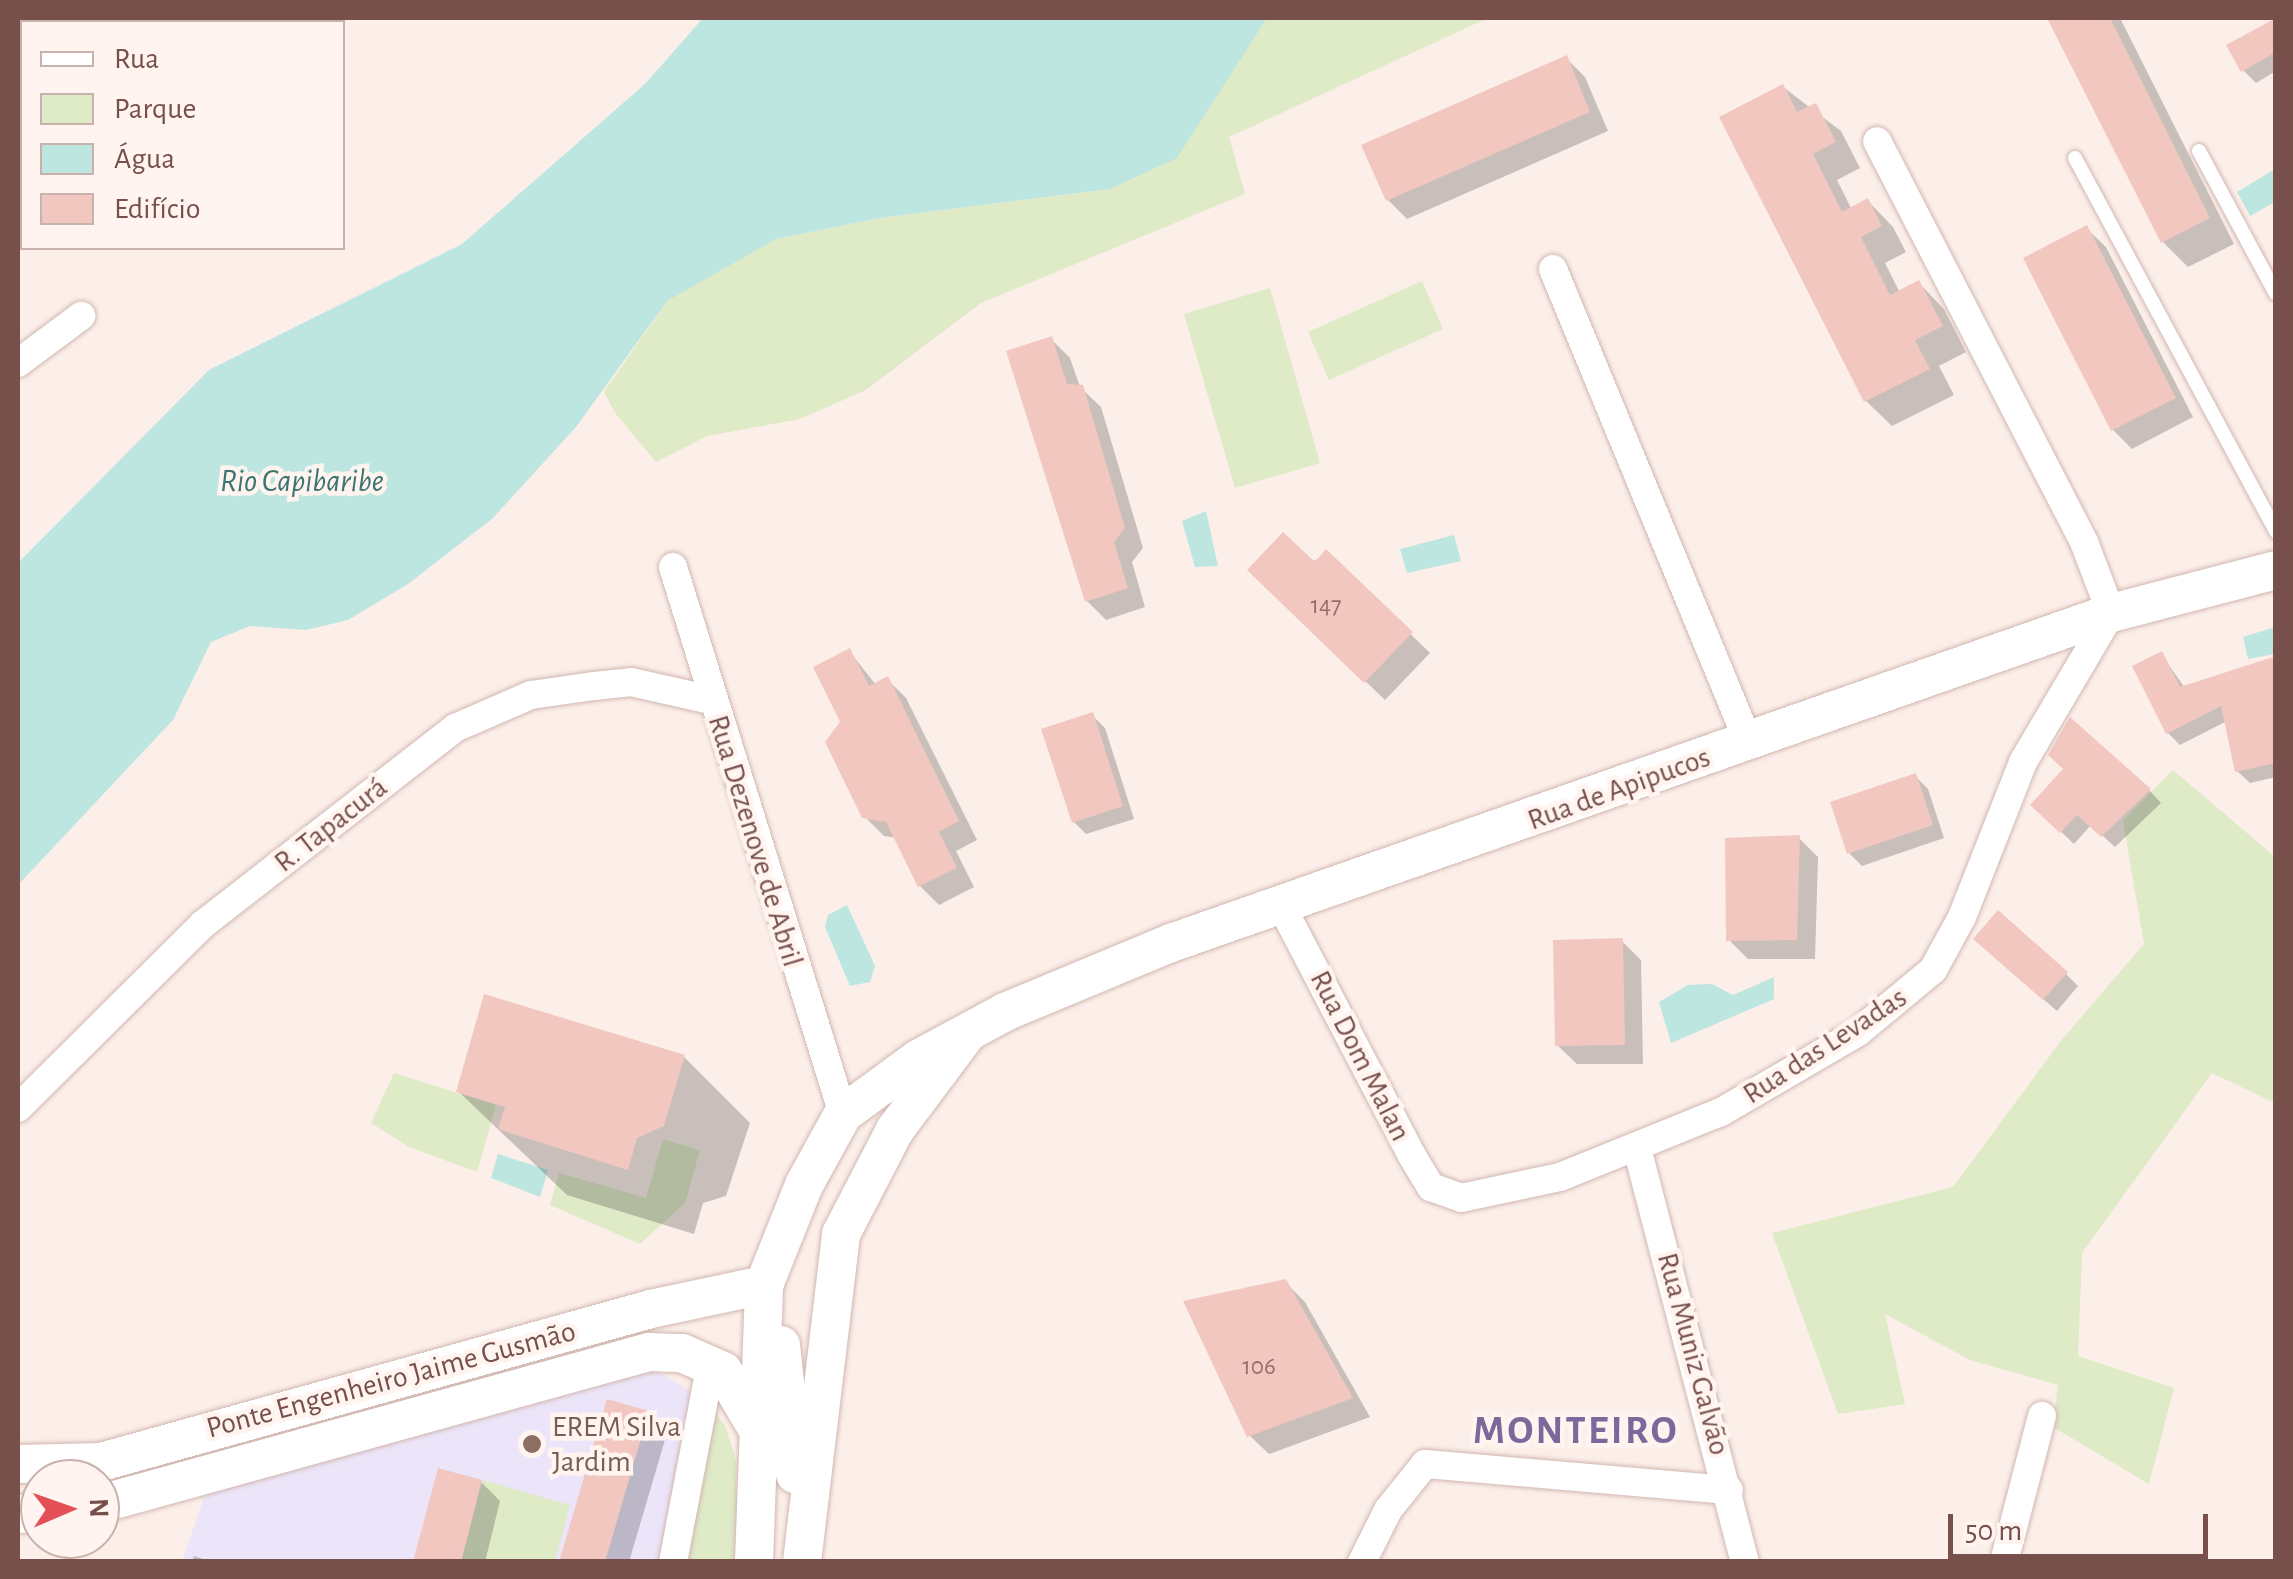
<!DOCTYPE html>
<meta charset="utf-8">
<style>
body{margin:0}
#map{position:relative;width:2293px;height:1579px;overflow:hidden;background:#fcefe9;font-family:"Alegreya Sans",sans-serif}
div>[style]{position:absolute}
.education>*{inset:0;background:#ece5f9}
.green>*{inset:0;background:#dfeac7}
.water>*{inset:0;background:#bde6e1}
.shadow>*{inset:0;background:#0003}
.building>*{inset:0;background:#f2c7c0}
.roads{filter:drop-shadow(0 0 2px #d1b7b1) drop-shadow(0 0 2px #d1b7b1)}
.lane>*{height:14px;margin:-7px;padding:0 7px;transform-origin:7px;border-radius:7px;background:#fff}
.street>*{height:28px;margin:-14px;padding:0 14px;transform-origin:14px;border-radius:14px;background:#fff}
.secondary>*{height:38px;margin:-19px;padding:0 19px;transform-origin:19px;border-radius:19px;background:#fff}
.dots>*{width:28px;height:28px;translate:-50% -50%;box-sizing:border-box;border:5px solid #fff4ef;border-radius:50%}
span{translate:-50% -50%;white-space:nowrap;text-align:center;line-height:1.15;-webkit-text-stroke:9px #fff4ef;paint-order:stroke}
.number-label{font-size:25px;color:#966e69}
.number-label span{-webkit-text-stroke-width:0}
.street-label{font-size:30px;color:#77504c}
.education-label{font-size:30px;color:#785e54}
.left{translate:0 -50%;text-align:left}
.water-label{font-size:32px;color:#3c746f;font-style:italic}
.district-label{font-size:40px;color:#7c689a;font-weight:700;letter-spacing:2.5px}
.frame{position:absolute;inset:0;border:20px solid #77504c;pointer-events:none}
.legend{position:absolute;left:20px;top:20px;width:325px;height:230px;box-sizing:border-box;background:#fff4ef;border:2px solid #c9b2ae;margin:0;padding:12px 18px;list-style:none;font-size:30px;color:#77504c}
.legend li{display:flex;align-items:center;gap:20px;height:50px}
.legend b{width:50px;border:2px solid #c9b2ae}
.north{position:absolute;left:20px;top:1459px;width:100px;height:100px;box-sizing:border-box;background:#fff4ef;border:2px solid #c9b2ae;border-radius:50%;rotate:88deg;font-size:28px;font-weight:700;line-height:40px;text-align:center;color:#77504c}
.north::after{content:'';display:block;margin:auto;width:35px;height:45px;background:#e45057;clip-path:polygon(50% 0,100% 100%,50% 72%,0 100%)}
.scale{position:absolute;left:1948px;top:1514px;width:260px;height:45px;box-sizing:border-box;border:5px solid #77504c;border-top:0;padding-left:12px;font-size:30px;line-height:35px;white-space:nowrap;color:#77504c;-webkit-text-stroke:8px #fff4ef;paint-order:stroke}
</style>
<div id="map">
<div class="education">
<div style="clip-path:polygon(648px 1366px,697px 1395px,666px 1561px,182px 1562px,205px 1494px)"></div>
</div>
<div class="green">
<div style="clip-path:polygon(1267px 18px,1488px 18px,1229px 137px,1245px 194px,981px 303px,866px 390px,800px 419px,707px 436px,656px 462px,615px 413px,604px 392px,667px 301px,717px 267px,776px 239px,880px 218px,1110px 189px)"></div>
<div style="clip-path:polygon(1422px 281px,1443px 329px,1329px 380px,1308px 332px)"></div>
<div style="clip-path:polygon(1270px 288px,1320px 463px,1235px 488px,1184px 314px)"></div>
<div style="clip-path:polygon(2173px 770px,2275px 857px,2275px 1103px,2212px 1073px,2082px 1253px,2078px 1356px,2174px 1388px,2149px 1484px,2053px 1427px,2058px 1385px,1970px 1360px,1885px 1314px,1905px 1404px,1838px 1414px,1772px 1233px,1953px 1187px,2060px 1042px,2144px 944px,2123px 821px)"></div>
<div style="clip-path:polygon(394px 1073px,496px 1105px,477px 1172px,409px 1147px,371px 1123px)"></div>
<div style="clip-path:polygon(663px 1139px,700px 1150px,685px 1203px,640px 1244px,550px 1205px,559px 1173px,646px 1198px)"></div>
<div style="clip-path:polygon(704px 1397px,726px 1427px,736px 1461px,738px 1561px,673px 1562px)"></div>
<div style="clip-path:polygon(483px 1480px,570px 1505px,555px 1561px,461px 1561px)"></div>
</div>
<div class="water">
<div style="clip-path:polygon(703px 18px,1267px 18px,1177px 158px,1110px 189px,880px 218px,776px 239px,667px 301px,576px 427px,493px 518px,408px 584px,348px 620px,306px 630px,250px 626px,211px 642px,173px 720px,18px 885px,18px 563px,209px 370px,462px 244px,645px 84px)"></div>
<div style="clip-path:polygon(2275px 169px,2275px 202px,2250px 216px,2237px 192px)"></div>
<div style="clip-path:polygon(1206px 511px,1218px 566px,1195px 567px,1182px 521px)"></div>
<div style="clip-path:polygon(1454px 535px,1461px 561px,1407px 573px,1400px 549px)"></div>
<div style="clip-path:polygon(2275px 627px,2275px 654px,2248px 659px,2243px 637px)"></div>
<div style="clip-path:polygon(847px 905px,875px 966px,870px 982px,850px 986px,825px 927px,828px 915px)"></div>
<div style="clip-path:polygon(1774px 977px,1774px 999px,1671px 1043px,1659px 1002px,1688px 985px,1712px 984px,1733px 995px)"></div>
<div style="clip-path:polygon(498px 1154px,548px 1170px,540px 1197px,491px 1178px)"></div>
</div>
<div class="shadow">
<div style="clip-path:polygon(2050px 18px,2120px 18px,2234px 244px,2188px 267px,2163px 242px)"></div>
<div style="clip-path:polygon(2276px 28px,2276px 71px,2256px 83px,2243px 70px)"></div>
<div style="clip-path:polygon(1566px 58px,1585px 77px,1608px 131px,1407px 219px,1388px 200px)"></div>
<div style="clip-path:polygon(1783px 87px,1841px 131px,1860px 168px,1837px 180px,1852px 210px,1868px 201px,1893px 227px,1906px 252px,1885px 263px,1900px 293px,1919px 283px,1944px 309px,1966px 352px,1939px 366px,1954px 395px,1892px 426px,1866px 401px,1723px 118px)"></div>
<div style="clip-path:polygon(2086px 228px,2106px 247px,2193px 417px,2132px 449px,2113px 430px)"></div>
<div style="clip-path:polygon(1051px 339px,1070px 358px,1080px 387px,1101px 407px,1143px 548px,1132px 562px,1145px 607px,1106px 620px,1087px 601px)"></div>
<div style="clip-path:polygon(1327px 553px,1430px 653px,1385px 700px,1269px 589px)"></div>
<div style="clip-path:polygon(850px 652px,876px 685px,887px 679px,906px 698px,977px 840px,956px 851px,974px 887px,939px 905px,920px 886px,897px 838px,884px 836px,864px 816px,843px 722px)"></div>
<div style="clip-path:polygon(2161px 654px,2185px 688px,2276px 659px,2276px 777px,2250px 783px,2237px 771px,2227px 721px,2180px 745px,2168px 733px)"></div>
<div style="clip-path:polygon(1092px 715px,1105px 728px,1134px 819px,1086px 834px,1074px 822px)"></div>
<div style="clip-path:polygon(1915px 776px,1928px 789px,1944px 838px,1862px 866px,1849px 853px)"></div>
<div style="clip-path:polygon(2149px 790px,2161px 803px,2115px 847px,2091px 825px,2074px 844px,2033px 805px)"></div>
<div style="clip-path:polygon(1799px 838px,1818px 857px,1815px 959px,1748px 959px,1729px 940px)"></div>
<div style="clip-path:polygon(1622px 941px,1641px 960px,1643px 1064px,1577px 1064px,1557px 1045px)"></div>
<div style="clip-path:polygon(1989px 952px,2066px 974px,2078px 986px,2057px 1011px)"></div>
<div style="clip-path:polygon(684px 1057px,750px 1123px,726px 1196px,703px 1203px,694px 1234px,567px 1195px,459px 1092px)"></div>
<div style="clip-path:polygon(1285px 1282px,1305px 1302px,1370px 1417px,1269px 1454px,1249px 1435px)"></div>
<div style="clip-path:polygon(648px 1413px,667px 1433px,629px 1562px,562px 1562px)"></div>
<div style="clip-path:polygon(481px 1482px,500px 1501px,485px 1562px,416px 1562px)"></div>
<div style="clip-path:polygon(194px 1556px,212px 1562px,192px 1562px)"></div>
</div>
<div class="building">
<div style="clip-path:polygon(2047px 18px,2110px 18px,2210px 218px,2161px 243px)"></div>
<div style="clip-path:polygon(2276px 18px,2276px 52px,2241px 72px,2226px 45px)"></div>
<div style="clip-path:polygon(1567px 55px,1590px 112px,1386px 201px,1361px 145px)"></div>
<div style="clip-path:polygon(1783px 84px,1797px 112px,1816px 103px,1836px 142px,1813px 154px,1842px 212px,1868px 198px,1882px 226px,1861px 237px,1890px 295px,1919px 280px,1943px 326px,1915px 340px,1930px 369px,1864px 402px,1719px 117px)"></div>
<div style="clip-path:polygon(2087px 225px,2176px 398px,2111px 431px,2023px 258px)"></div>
<div style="clip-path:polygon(1052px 336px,1067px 384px,1083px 385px,1125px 528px,1114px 542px,1128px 588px,1085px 602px,1006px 351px)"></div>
<div style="clip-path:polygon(1283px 532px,1315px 562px,1326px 549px,1413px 632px,1364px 683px,1247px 570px)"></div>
<div style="clip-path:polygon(850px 648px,869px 686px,888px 676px,959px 821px,939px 832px,957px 868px,918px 887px,886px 822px,862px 818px,825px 742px,840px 722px,813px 667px)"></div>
<div style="clip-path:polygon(2162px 651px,2180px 687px,2276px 656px,2276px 763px,2235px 772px,2221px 706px,2166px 734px,2132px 666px)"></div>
<div style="clip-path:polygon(1093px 712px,1123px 806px,1072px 823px,1041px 729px)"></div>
<div style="clip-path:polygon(2070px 717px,2151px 789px,2101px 837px,2077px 815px,2060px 833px,2030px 805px,2063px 769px,2048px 755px)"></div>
<div style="clip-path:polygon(1916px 773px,1933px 825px,1847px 854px,1830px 802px)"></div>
<div style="clip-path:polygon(1800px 835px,1797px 940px,1726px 941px,1725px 838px)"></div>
<div style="clip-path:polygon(1998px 910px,2068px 972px,2043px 1000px,1973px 939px)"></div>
<div style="clip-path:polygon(1623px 938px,1625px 1045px,1555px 1046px,1553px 940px)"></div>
<div style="clip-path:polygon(484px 994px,685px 1055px,664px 1126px,637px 1138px,628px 1170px,498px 1129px,505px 1107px,456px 1092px)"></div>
<div style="clip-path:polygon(1286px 1279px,1353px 1398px,1247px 1437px,1183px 1301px)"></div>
<div style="clip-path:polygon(607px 1399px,649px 1411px,605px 1562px,559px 1562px)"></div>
<div style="clip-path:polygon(438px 1468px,482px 1480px,461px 1562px,413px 1562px)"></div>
</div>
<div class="roads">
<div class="lane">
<div style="left:2199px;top:151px;width:162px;rotate:61.7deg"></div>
<div style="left:2075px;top:158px;width:425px;rotate:61.7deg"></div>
</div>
<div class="street">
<div style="left:1553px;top:269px;width:511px;rotate:67.55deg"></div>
<div style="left:18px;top:363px;width:79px;rotate:-36.7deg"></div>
<div style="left:673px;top:567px;width:573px;rotate:72.74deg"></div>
<div style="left:1283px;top:909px;width:276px;rotate:62.4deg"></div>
<div style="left:1411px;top:1154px;width:39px;rotate:59deg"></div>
<div style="left:1431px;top:1187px;width:32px;rotate:20deg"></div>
<div style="left:1461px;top:1198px;width:101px;rotate:-12deg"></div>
<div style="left:1560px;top:1177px;width:174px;rotate:-22deg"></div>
<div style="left:1721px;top:1112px;width:157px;rotate:-30.2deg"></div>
<div style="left:1857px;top:1033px;width:99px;rotate:-39.7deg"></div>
<div style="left:1933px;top:970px;width:60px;rotate:-61.3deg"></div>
<div style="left:1962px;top:917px;width:167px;rotate:-68.5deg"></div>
<div style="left:2023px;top:762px;width:173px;rotate:-59.4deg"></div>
<div style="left:2111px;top:613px;width:76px;rotate:-110.8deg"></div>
<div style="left:2084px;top:542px;width:451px;rotate:-117.3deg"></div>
<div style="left:18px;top:1108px;width:260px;rotate:-44.8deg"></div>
<div style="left:202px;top:925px;width:321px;rotate:-37.9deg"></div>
<div style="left:455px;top:728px;width:83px;rotate:-23.5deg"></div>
<div style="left:531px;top:695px;width:64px;rotate:-8.1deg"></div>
<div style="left:594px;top:686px;width:37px;rotate:-6deg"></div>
<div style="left:631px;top:682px;width:82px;rotate:12.7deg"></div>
<div style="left:1637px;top:1148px;width:428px;rotate:75.4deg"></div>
<div style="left:673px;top:1562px;width:203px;rotate:-79.2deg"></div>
<div style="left:1362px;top:1562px;width:58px;rotate:-63.4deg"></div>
<div style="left:1388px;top:1510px;width:59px;rotate:-51.2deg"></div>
<div style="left:1425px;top:1464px;width:305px;rotate:4.9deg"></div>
<div style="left:2004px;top:1562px;width:151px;rotate:-75.4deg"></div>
</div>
<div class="secondary">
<div style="left:781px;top:1345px;width:130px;rotate:83.8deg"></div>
<div style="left:18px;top:1464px;width:83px;rotate:-1.4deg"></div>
<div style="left:101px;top:1462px;width:571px;rotate:-15.55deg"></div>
<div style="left:651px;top:1309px;width:116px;rotate:-12deg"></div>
<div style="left:100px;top:1504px;width:570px;rotate:-15.48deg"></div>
<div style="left:649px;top:1352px;width:33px;rotate:2deg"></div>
<div style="left:682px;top:1353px;width:45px;rotate:23.7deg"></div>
<div style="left:723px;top:1371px;width:69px;rotate:59.3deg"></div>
<div style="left:18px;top:1514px;width:22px;rotate:-3deg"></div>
<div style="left:754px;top:1562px;width:277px;rotate:-87.9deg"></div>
<div style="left:764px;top:1285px;width:108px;rotate:-68.2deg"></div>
<div style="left:804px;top:1185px;width:81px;rotate:-61.2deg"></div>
<div style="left:843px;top:1114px;width:93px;rotate:-36.3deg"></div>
<div style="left:918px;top:1059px;width:99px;rotate:-28.4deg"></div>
<div style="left:1005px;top:1012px;width:180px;rotate:-22.6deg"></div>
<div style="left:1171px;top:943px;width:996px;rotate:-19.34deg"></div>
<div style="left:2111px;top:613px;width:171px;rotate:-14.6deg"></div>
<div style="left:802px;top:1562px;width:330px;rotate:-83.2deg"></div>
<div style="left:841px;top:1234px;width:117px;rotate:-62.6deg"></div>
<div style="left:895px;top:1130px;width:119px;rotate:-53.2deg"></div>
</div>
</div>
<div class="dots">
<div style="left:532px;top:1444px;background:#8d6e63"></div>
</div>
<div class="number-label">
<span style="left:1326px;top:606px">147</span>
<span style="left:1259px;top:1367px">106</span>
</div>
<div class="street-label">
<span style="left:1619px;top:789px;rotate:-20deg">Rua de Apipucos</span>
<span style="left:331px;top:825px;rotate:-38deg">R. Tapacurá</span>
<span style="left:755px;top:841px;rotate:73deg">Rua Dezenove de Abril</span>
<span style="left:1825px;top:1046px;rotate:-33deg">Rua das Levadas</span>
<span style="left:1360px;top:1056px;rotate:63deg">Rua Dom Malan</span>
<span style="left:1693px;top:1354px;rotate:75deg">Rua Muniz Galvão</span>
<span style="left:391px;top:1380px;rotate:-15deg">Ponte Engenheiro Jaime Gusmão</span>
</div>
<div class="education-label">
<span class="left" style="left:552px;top:1444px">EREM Silva<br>Jardim</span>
</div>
<div class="water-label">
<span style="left:302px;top:481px">Rio Capibaribe</span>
</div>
<div class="district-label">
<span style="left:1576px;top:1431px">MONTEIRO</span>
</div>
<div class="frame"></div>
<ul class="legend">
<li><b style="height:12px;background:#fff"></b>Rua</li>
<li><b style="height:28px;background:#dfeac7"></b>Parque</li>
<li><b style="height:28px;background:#bde6e1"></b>Água</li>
<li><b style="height:28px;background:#f2c7c0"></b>Edifício</li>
</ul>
<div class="north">N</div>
<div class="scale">50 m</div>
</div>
